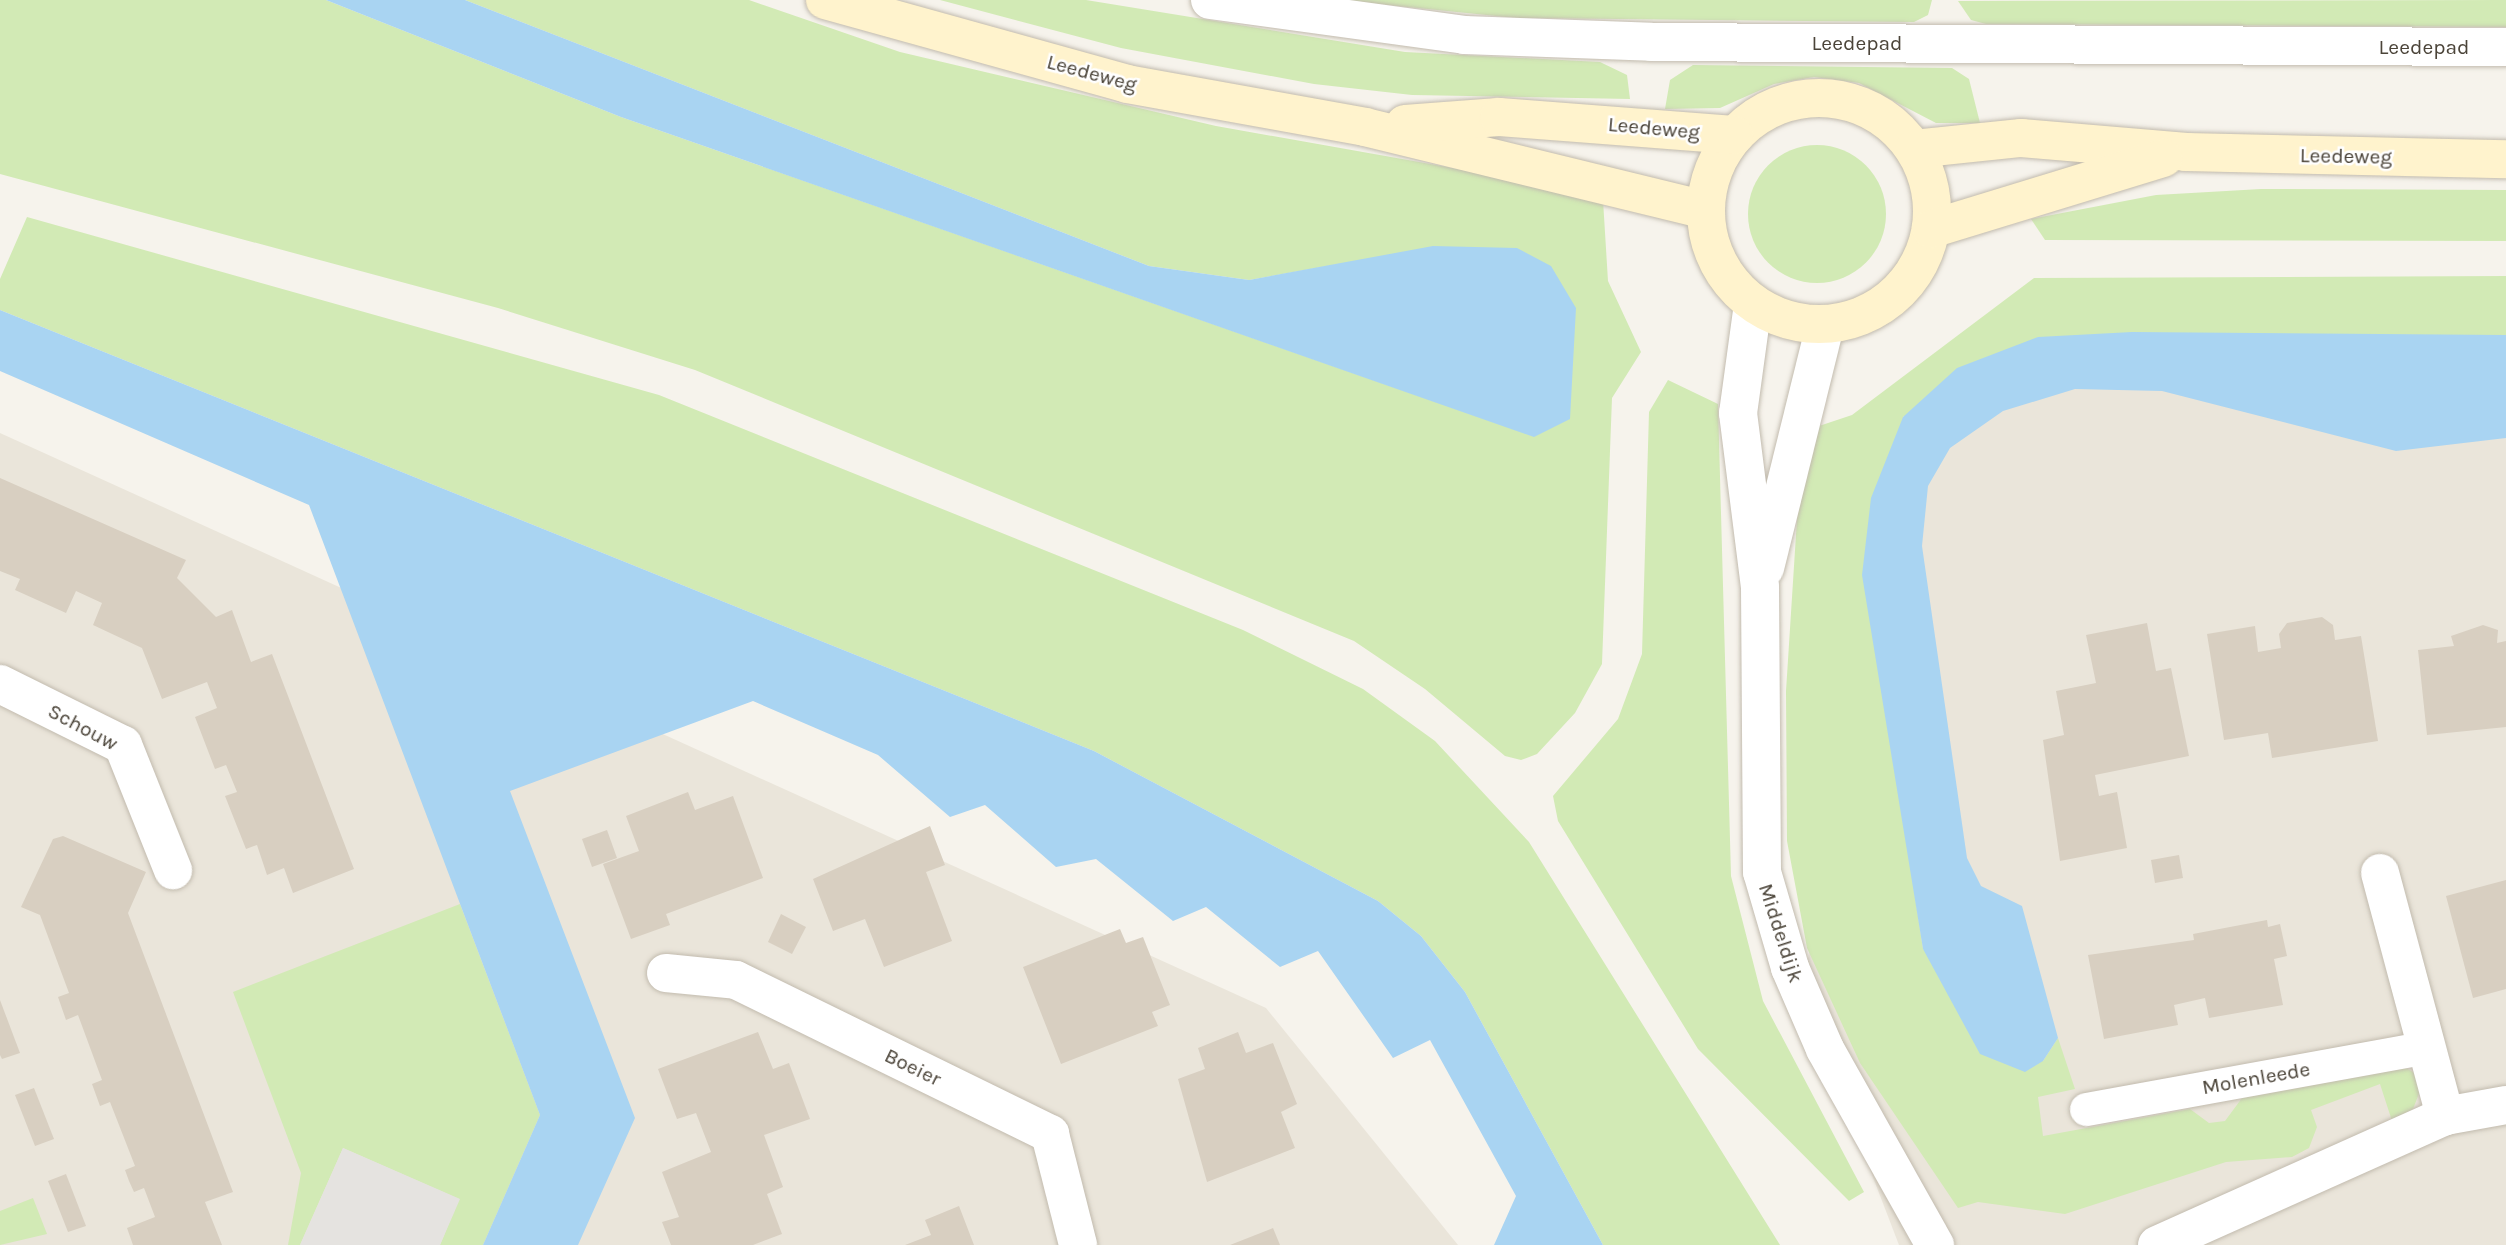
<!DOCTYPE html>
<style>
body{margin:0}
#map{position:relative;width:2506px;height:1245px;overflow:hidden;background:#f6f3ec;font-family:Karla,sans-serif}
div>[style]{position:absolute}
.residential>*{inset:0;background:#eae5da}
.green>*{inset:0;background:#d2eab5}
.round{border-radius:50%}
.parking>*{inset:0;background:#e5e3e0}
.water>*{inset:0;background:#a9d4f2}
.building>*{inset:0;background:#d8cfc1}
.roads{filter:drop-shadow(0 0 2px #c2bbae) drop-shadow(0 0 2px #c2bbae)}
.service>*{height:33px;margin:-16.5px;padding:0 16.5px;transform-origin:16.5px;border-radius:16.5px;background:#fff}
.minor>*{height:38px;margin:-19px;padding:0 19px;transform-origin:19px;border-radius:19px;background:#fff}
.tertiary>*{height:38px;margin:-19px;padding:0 19px;transform-origin:19px;border-radius:19px;background:#fff}
.secondary>*{height:38px;margin:-19px;padding:0 19px;transform-origin:19px;border-radius:19px;background:#fff3cd}
.secondary>.ring{margin:-19px;padding:0;box-sizing:content-box;background:none;border:38px solid #fff3cd;border-radius:50%}
span{translate:-50% -50%;white-space:nowrap;text-align:center;line-height:1.15;-webkit-text-stroke:5px #fff;paint-order:stroke}
.street-label{font-size:21px;color:#4b4439}
</style>
<div id="map">
<div class="residential">
<div style="clip-path:polygon(1942px 360px,2506px 376px,2506px 1245px,1899px 1245px,1801px 990px)"></div>
<div style="clip-path:polygon(0 433px,1266px 1008px,1458px 1245px,0 1245px)"></div>
</div>
<div class="green">
<div style="clip-path:polygon(0 0,326px 0,621px 117px,1533px 436px,1339px 264px,1249px 280px,1149px 266px,465px 0,749px 0,900px 52px,1216px 126px,1560px 187px,1603px 200px,1608px 281px,1641px 352px,1612px 398px,1602px 664px,1575px 713px,1537px 754px,1521px 760px,1505px 756px,1425px 689px,1354px 641px,695px 370px,498px 308px,0 174px)"></div>
<div style="clip-path:polygon(940px 0,1086px 0,1405px 52px,1600px 62px,1627px 75px,1630px 99px,1412px 95px,1314px 84px,1121px 48px)"></div>
<div style="clip-path:polygon(1338px 0,1932px 0,1928px 15px,1914px 22px,1516px 18px)"></div>
<div style="clip-path:polygon(2506px 0,2506px 27px,1986px 24px,1971px 20px,1958px 1px)"></div>
<div style="clip-path:polygon(1693px 65px,1952px 68px,1969px 79px,1980px 123px,1936px 123px,1859px 83px,1814px 77px,1774px 84px,1720px 108px,1665px 109px,1670px 80px)"></div>
<div class="round" style="left:1748px;top:145px;width:138px;height:138px"></div>
<div style="clip-path:polygon(2261px 189px,2506px 190px,2506px 241px,2045px 240px,2031px 219px,2156px 195px)"></div>
<div style="clip-path:polygon(27px 217px,659px 395px,1243px 630px,1363px 689px,1435px 741px,1529px 842px,1780px 1245px,1603px 1245px,1465px 992px,1421px 936px,1378px 901px,1094px 751px,0 310px,0 279px)"></div>
<div style="clip-path:polygon(2506px 276px,2506px 335px,2039px 337px,1903px 417px,1898px 786px,1923px 949px,2043px 1061px,2058px 1038px,2075px 1089px,2038px 1097px,2043px 1136px,2190px 1109px,2209px 1123px,2225px 1121px,2242px 1098px,2406px 1068px,2418px 1075px,2420px 1091px,2413px 1109px,2392px 1121px,2380px 1084px,2311px 1110px,2317px 1127px,2309px 1148px,2292px 1157px,2226px 1162px,2065px 1214px,1978px 1202px,1958px 1208px,1860px 1063px,1807px 948px,1787px 841px,1786px 691px,1797px 519px,1813px 428px,1852px 415px,2034px 278px)"></div>
<div style="clip-path:polygon(1668px 380px,1718px 404px,1731px 876px,1763px 1001px,1864px 1192px,1849px 1201px,1698px 1049px,1558px 821px,1553px 796px,1618px 719px,1642px 654px,1649px 412px)"></div>
<div style="clip-path:polygon(460px 904px,540px 1115px,483px 1245px,440px 1245px,459px 1199px,343px 1148px,300px 1245px,288px 1245px,301px 1173px,233px 992px)"></div>
<div style="clip-path:polygon(33px 1198px,47px 1234px,0 1245px,0 1211px)"></div>
</div>
<div class="parking">
<div style="clip-path:polygon(343px 1148px,460px 1199px,440px 1245px,300px 1245px)"></div>
</div>
<div class="water">
<div style="clip-path:polygon(326px 0,465px 0,1149px 266px,1249px 280px,1433px 246px,1517px 248px,1551px 266px,1576px 308px,1570px 419px,1534px 437px,621px 117px)"></div>
<div style="clip-path:polygon(0 310px,1094px 751px,1378px 901px,1421px 936px,1465px 992px,1603px 1245px,1494px 1245px,1516px 1196px,1430px 1040px,1393px 1058px,1318px 951px,1280px 967px,1206px 907px,1173px 921px,1096px 859px,1056px 867px,985px 805px,950px 817px,878px 755px,753px 701px,510px 791px,635px 1118px,578px 1245px,483px 1245px,540px 1115px,309px 505px,0 371px)"></div>
<div style="clip-path:polygon(2132px 332px,2506px 335px,2506px 438px,2396px 451px,2162px 391px,2075px 389px,2003px 411px,1950px 448px,1928px 486px,1922px 546px,1967px 858px,1981px 886px,2022px 906px,2058px 1038px,2043px 1061px,2025px 1072px,1980px 1054px,1923px 949px,1862px 575px,1871px 498px,1903px 417px,1957px 368px,2038px 337px)"></div>
</div>
<div class="building">
<div style="clip-path:polygon(0 478px,186px 560px,177px 578px,216px 617px,232px 610px,251px 662px,272px 654px,354px 869px,293px 893px,284px 868px,267px 875px,257px 845px,246px 849px,225px 796px,237px 792px,226px 765px,215px 769px,195px 717px,217px 708px,207px 682px,162px 699px,142px 648px,93px 625px,102px 603px,76px 591px,66px 613px,15px 590px,20px 579px,0 571px)"></div>
<div style="clip-path:polygon(2322px 617px,2333px 625px,2335px 640px,2361px 636px,2378px 741px,2272px 758px,2268px 733px,2224px 740px,2207px 634px,2255px 626px,2258px 652px,2281px 648px,2279px 634px,2287px 623px)"></div>
<div style="clip-path:polygon(2147px 623px,2156px 671px,2171px 668px,2189px 756px,2095px 775px,2099px 796px,2117px 792px,2127px 848px,2060px 861px,2043px 740px,2064px 735px,2056px 691px,2096px 683px,2086px 635px)"></div>
<div style="clip-path:polygon(2483px 625px,2498px 630px,2497px 643px,2506px 641px,2506px 727px,2427px 735px,2418px 650px,2454px 646px,2451px 636px)"></div>
<div style="clip-path:polygon(688px 792px,695px 810px,733px 796px,763px 878px,666px 914px,670px 925px,631px 939px,603px 864px,639px 851px,626px 816px)"></div>
<div style="clip-path:polygon(930px 826px,945px 865px,926px 872px,952px 941px,884px 967px,865px 919px,833px 931px,813px 879px)"></div>
<div style="clip-path:polygon(607px 830px,617px 858px,592px 867px,582px 839px)"></div>
<div style="clip-path:polygon(63px 836px,146px 872px,128px 913px,233px 1192px,205px 1202px,222px 1245px,133px 1245px,127px 1228px,155px 1217px,144px 1188px,134px 1192px,129px 1181px,125px 1170px,135px 1166px,110px 1102px,100px 1106px,92px 1084px,102px 1080px,78px 1015px,66px 1020px,58px 997px,69px 993px,40px 915px,21px 907px,53px 839px)"></div>
<div style="clip-path:polygon(2179px 855px,2183px 878px,2155px 883px,2151px 860px)"></div>
<div style="clip-path:polygon(2506px 880px,2506px 989px,2473px 998px,2446px 896px)"></div>
<div style="clip-path:polygon(781px 914px,806px 927px,792px 954px,768px 942px)"></div>
<div style="clip-path:polygon(2267px 920px,2268px 927px,2280px 924px,2287px 956px,2274px 959px,2283px 1005px,2209px 1018px,2205px 998px,2174px 1005px,2178px 1025px,2104px 1039px,2088px 955px,2194px 940px,2193px 934px)"></div>
<div style="clip-path:polygon(1120px 929px,1126px 943px,1143px 937px,1170px 1005px,1152px 1012px,1158px 1026px,1061px 1064px,1023px 967px)"></div>
<div style="clip-path:polygon(0 1000px,20px 1053px,2px 1059px,0 1055px)"></div>
<div style="clip-path:polygon(758px 1032px,773px 1069px,789px 1063px,810px 1119px,764px 1135px,783px 1187px,767px 1194px,782px 1234px,753px 1245px,671px 1245px,662px 1222px,679px 1217px,662px 1172px,711px 1152px,696px 1113px,677px 1119px,658px 1069px)"></div>
<div style="clip-path:polygon(1238px 1032px,1246px 1053px,1273px 1043px,1297px 1104px,1281px 1112px,1295px 1148px,1207px 1182px,1178px 1079px,1205px 1069px,1198px 1048px)"></div>
<div style="clip-path:polygon(34px 1088px,54px 1139px,35px 1146px,15px 1095px)"></div>
<div style="clip-path:polygon(66px 1174px,86px 1226px,68px 1232px,48px 1181px)"></div>
<div style="clip-path:polygon(959px 1206px,974px 1245px,905px 1245px,931px 1235px,925px 1220px)"></div>
<div style="clip-path:polygon(1273px 1228px,1280px 1245px,1230px 1245px)"></div>
</div>
<div class="roads">
<div class="service">
<div style="left:2086px;top:1109px;width:346px;rotate:-10.3deg"></div>
</div>
<div class="minor">
<div style="left:1210px;top:0;width:256px;rotate:7.8deg"></div>
<div style="left:1464px;top:35px;width:187px;rotate:2.1deg"></div>
<div style="left:1651px;top:42px;width:855px;rotate:0.34deg"></div>
<div style="left:0;top:684px;width:137px;rotate:26.4deg"></div>
<div style="left:123px;top:745px;width:135px;rotate:68.2deg"></div>
<div style="left:2380px;top:873px;width:252px;rotate:75deg"></div>
<div style="left:666px;top:973px;width:70px;rotate:5.7deg"></div>
<div style="left:736px;top:980px;width:350px;rotate:26.1deg"></div>
<div style="left:1050px;top:1134px;width:114px;rotate:75.8deg"></div>
<div style="left:2157px;top:1245px;width:316px;rotate:-24.1deg"></div>
<div style="left:2445px;top:1116px;width:62px;rotate:-10.2deg"></div>
</div>
<div class="tertiary">
<div style="left:1753px;top:304px;width:110px;rotate:97.8deg"></div>
<div style="left:1738px;top:413px;width:175px;rotate:82.8deg"></div>
<div style="left:1760px;top:587px;width:285px;rotate:89.6deg"></div>
<div style="left:1762px;top:872px;width:100px;rotate:73.7deg"></div>
<div style="left:1790px;top:968px;width:88px;rotate:66.6deg"></div>
<div style="left:1825px;top:1049px;width:225px;rotate:60.7deg"></div>
<div style="left:1765px;top:568px;width:250px;rotate:-76.1deg"></div>
</div>
<div class="secondary">
<div style="left:825px;top:0;width:313px;rotate:15.5deg"></div>
<div style="left:1127px;top:84px;width:242px;rotate:10.2deg"></div>
<div style="left:1365px;top:127px;width:350px;rotate:13.7deg"></div>
<div class="ring" style="left:1706px;top:98px;width:188px;height:188px"></div>
<div style="left:1405px;top:124px;width:94px;rotate:-4.3deg"></div>
<div style="left:1499px;top:117px;width:236px;rotate:4.4deg"></div>
<div style="left:1914px;top:149px;width:108px;rotate:-5.9deg"></div>
<div style="left:2021px;top:138px;width:166px;rotate:4.8deg"></div>
<div style="left:2186px;top:152px;width:320px;rotate:1.3deg"></div>
<div style="left:1931px;top:229px;width:243px;rotate:-17deg"></div>
</div>
</div>
<div class="street-label">
<span style="left:1857px;top:43px">Leedepad</span>
<span style="left:2424px;top:47px">Leedepad</span>
<span style="left:1092px;top:73px;rotate:15deg">Leedeweg</span>
<span style="left:1654px;top:128px;rotate:5deg">Leedeweg</span>
<span style="left:2346px;top:156px;rotate:1deg">Leedeweg</span>
<span style="left:83px;top:727px;rotate:28deg">Schouw</span>
<span style="left:1781px;top:933px;rotate:72deg">Middeldijk</span>
<span style="left:913px;top:1067px;rotate:26deg">Boeier</span>
<span style="left:2256px;top:1078px;rotate:-10deg">Molenleede</span>
</div>
</div>
